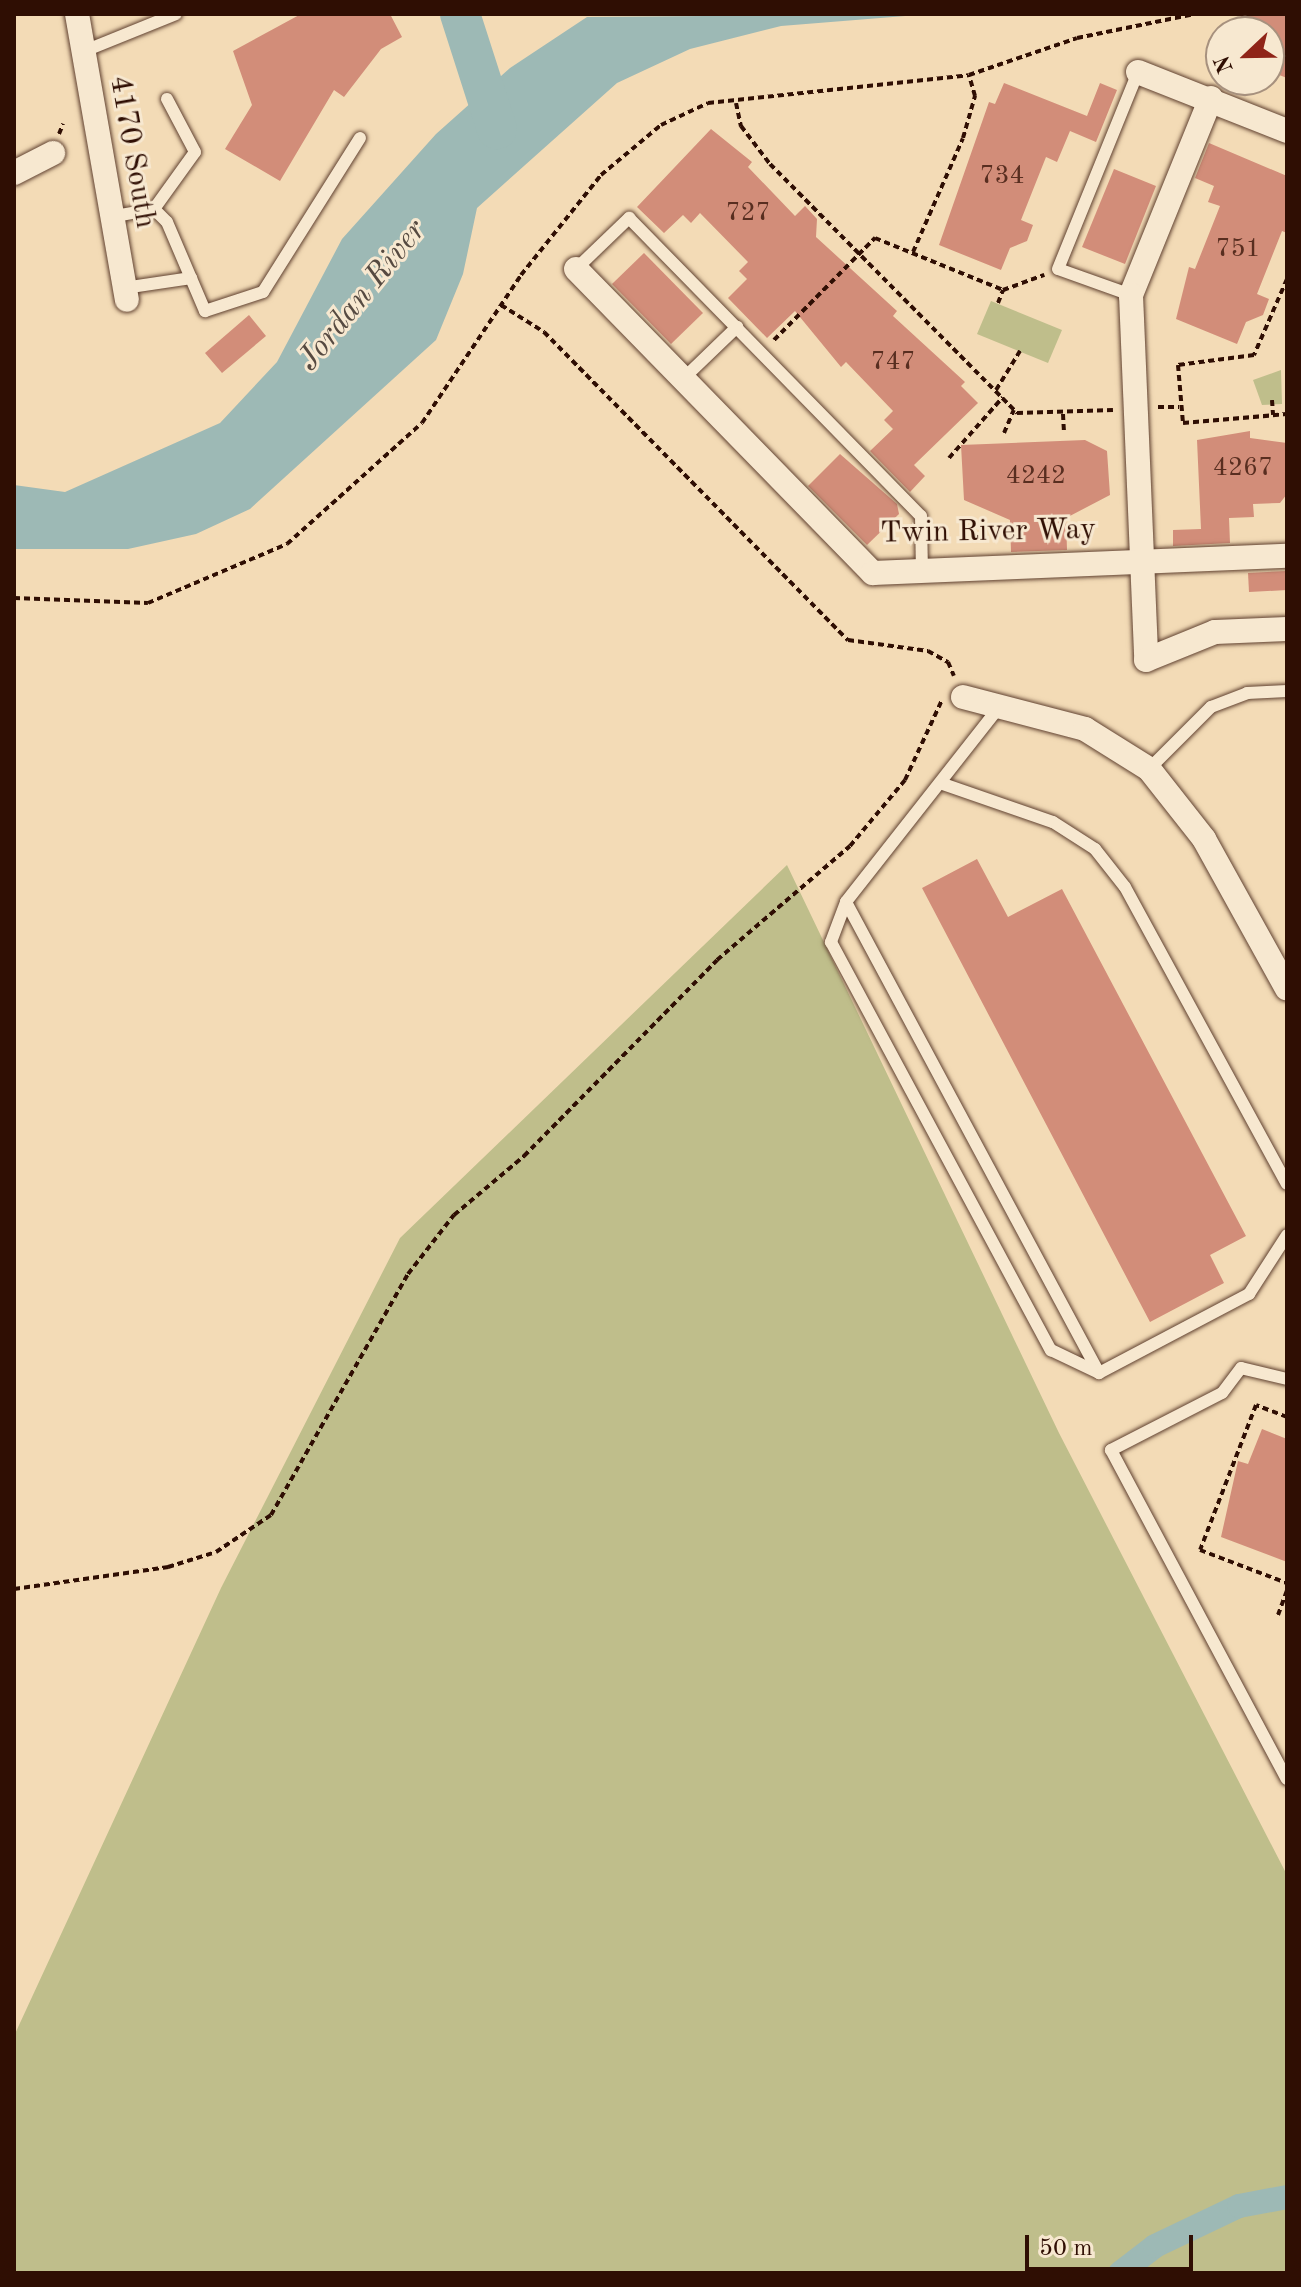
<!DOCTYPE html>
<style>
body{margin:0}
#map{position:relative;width:1301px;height:2287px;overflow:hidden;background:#f3dbb6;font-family:"Old Standard TT",serif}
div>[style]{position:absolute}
.green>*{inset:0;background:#bfbe8b}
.water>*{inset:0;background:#9db9b5}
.canal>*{height:24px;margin:-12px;padding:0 12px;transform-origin:12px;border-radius:12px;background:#9db9b5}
.river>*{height:40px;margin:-20px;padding:0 20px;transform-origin:20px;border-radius:20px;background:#9db9b5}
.building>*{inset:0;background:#d28d79}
.path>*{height:4px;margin-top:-2px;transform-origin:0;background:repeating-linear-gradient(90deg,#2f0e03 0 6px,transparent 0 10px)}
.roads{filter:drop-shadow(0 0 2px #604130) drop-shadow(0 0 2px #604130)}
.service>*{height:12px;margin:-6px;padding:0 6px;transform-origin:6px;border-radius:6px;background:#f7e8d0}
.minor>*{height:24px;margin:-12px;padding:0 12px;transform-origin:12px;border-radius:12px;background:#f7e8d0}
span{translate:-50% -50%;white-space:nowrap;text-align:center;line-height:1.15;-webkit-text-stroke:6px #f7e8d0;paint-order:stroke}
.number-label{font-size:26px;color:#582e20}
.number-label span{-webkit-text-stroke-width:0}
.street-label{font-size:30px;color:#2f0e03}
.water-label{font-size:32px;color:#564a41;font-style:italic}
.frame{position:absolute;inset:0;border:16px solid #2f0e03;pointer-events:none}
.north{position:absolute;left:1205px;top:16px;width:80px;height:80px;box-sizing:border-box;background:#f7e8d0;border:2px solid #a7917e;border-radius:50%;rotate:248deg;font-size:22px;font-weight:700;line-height:32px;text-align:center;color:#2f0e03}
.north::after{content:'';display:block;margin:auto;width:28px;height:36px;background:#8f2418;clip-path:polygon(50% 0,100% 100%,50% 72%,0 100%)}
.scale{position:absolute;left:1025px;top:2235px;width:168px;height:36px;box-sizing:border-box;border:4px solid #2f0e03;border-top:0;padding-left:10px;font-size:24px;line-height:28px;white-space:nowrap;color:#2f0e03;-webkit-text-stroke:6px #f7e8d0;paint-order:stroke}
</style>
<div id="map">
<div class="green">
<div style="clip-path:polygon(991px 301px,1062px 330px,1048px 363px,977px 334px)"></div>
<div style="clip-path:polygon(1281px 370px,1282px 404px,1262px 405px,1253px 380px)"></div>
<div style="clip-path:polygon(787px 865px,1059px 1433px,1287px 1875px,1287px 2273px,14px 2273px,14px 2036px,221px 1588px,400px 1238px)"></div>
</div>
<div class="water">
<div style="clip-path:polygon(930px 14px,781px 26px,690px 49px,617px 83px,477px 208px,463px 274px,436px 340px,250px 509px,196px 534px,128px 549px,14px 549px,14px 485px,65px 492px,220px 423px,277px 362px,342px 239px,436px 134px,510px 68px,587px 17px)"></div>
</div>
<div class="canal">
<div style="left:1120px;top:2273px;width:44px;rotate:-37.6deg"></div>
<div style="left:1155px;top:2246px;width:93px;rotate:-25.5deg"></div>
<div style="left:1239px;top:2206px;width:49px;rotate:-10.6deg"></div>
</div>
<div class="river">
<div style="left:460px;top:14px;width:121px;rotate:72.2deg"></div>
</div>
<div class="building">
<div style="clip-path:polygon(301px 14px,390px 14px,402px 37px,381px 49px,344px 97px,334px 90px,280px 181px,225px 149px,252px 105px,233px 51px)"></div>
<div style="clip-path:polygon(1242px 14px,1287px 14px,1287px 78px,1269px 71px,1269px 32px,1235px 32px)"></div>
<div style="clip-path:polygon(1004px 83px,1087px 116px,1100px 83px,1117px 90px,1096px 142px,1070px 131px,1057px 162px,1046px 157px,1021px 220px,1033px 225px,1027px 241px,1010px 248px,1001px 270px,939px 245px,989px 102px,995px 104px)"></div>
<div style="clip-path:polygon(711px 129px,752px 162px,748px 167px,795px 216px,805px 206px,817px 219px,816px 237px,897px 311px,893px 316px,965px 382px,961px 386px,978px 403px,914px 465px,925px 476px,910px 492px,870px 451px,893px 429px,884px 420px,893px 411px,870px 387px,846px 362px,841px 367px,795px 311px,767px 338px,728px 298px,747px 279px,739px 271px,748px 262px,700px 213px,691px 223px,683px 215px,664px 233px,637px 207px)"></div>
<div style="clip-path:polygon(1209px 143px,1287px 176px,1287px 233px,1282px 231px,1257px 294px,1269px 299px,1263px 315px,1246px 322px,1237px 344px,1176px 319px,1189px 267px,1195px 269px,1220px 206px,1208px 202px,1214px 186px,1195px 178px)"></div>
<div style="clip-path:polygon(1114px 169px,1156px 186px,1125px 264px,1082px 247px)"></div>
<div style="clip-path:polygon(644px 253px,703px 313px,671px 344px,612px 284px)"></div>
<div style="clip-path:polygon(249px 315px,266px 336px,222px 373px,205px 353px)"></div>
<div style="clip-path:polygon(1250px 431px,1250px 438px,1287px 443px,1287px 494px,1280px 503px,1253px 504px,1254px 517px,1229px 518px,1230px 543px,1173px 546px,1173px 530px,1201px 529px,1197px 440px)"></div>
<div style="clip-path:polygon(1085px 440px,1107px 451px,1110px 495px,1066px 518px,1067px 550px,1011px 552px,1010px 520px,964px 500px,961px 445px)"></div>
<div style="clip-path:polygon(840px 454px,897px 504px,899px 514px,867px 545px,808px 486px)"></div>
<div style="clip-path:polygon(1287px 571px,1287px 590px,1249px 592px,1248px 573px)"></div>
<div style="clip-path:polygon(977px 859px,1008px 917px,1062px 889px,1246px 1236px,1210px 1255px,1224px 1283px,1150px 1322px,922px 888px)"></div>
<div style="clip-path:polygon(1262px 1429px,1287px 1439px,1287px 1562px,1221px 1537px,1238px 1461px,1248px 1464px)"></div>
</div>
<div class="path">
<div style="left:736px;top:103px;width:24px;rotate:78deg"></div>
<div style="left:741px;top:126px;width:48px;rotate:52.7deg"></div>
<div style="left:770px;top:164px;width:351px;rotate:45.2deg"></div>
<div style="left:1017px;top:413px;width:96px;rotate:-1.8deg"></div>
<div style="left:59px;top:134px;width:11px;rotate:-68deg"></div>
<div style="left:913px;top:252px;width:124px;rotate:-66.3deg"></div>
<div style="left:963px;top:138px;width:44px;rotate:-74.1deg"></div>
<div style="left:975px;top:96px;width:22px;rotate:-106deg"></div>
<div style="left:1287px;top:279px;width:83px;rotate:113.5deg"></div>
<div style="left:1254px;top:355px;width:77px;rotate:172.5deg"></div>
<div style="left:1178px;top:365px;width:58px;rotate:85.1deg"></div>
<div style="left:1183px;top:423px;width:104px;rotate:-4.9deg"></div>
<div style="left:998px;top:303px;width:14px;rotate:-69deg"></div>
<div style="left:501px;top:305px;width:51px;rotate:32.1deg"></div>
<div style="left:544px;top:332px;width:433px;rotate:45.4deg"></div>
<div style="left:848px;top:640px;width:81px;rotate:7.8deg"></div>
<div style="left:928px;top:651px;width:23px;rotate:29deg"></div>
<div style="left:948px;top:662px;width:15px;rotate:67deg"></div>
<div style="left:774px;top:340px;width:144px;rotate:-45.3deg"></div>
<div style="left:875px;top:238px;width:138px;rotate:22.1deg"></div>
<div style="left:1003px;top:290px;width:44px;rotate:-20.1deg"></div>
<div style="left:996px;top:390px;width:46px;rotate:-58.4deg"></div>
<div style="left:1272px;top:400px;width:15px;rotate:86deg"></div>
<div style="left:1158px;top:407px;width:21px"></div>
<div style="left:1063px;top:414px;width:17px;rotate:87deg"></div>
<div style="left:1004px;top:433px;width:25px;rotate:-67deg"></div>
<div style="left:949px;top:458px;width:81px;rotate:-48.5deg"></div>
<div style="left:14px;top:598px;width:134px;rotate:2.1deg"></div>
<div style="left:148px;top:603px;width:151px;rotate:-23deg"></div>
<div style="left:287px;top:544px;width:181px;rotate:-41.9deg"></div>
<div style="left:422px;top:423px;width:178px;rotate:-56.2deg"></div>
<div style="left:521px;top:275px;width:128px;rotate:-51.3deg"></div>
<div style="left:601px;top:175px;width:78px;rotate:-39.8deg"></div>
<div style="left:661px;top:125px;width:52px;rotate:-25.1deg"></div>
<div style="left:708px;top:103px;width:262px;rotate:-6.1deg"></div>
<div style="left:969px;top:75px;width:114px;rotate:-18.9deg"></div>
<div style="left:1077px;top:38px;width:120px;rotate:-11.5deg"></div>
<div style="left:1287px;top:1417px;width:33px;rotate:-159deg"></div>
<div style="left:1256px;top:1405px;width:155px;rotate:111.1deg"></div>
<div style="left:1200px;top:1550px;width:93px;rotate:20.8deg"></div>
<div style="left:14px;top:1589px;width:156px;rotate:-8.1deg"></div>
<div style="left:168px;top:1567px;width:50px;rotate:-17.4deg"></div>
<div style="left:216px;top:1552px;width:66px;rotate:-33.9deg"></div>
<div style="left:271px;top:1515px;width:277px;rotate:-60.4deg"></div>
<div style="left:408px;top:1274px;width:75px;rotate:-52.1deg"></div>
<div style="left:454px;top:1215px;width:92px;rotate:-40.1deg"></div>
<div style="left:524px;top:1156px;width:275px;rotate:-45.4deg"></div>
<div style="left:717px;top:960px;width:175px;rotate:-40.6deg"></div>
<div style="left:850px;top:846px;width:86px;rotate:-50.2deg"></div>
<div style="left:905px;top:780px;width:88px;rotate:-65.2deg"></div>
<div style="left:1278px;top:1615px;width:27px;rotate:-70deg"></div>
</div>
<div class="roads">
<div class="service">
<div style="left:82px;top:52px;width:101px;rotate:-22deg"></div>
<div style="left:154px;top:209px;width:18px;rotate:45deg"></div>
<div style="left:167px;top:222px;width:97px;rotate:66.9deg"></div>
<div style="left:205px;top:311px;width:61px;rotate:-18.1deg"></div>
<div style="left:263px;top:292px;width:182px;rotate:-57.8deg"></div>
<div style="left:110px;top:217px;width:45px;rotate:-10.3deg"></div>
<div style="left:154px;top:209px;width:70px;rotate:-54.3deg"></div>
<div style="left:195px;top:152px;width:60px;rotate:-117.8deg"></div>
<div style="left:576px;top:269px;width:74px;rotate:-43.9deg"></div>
<div style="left:629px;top:218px;width:417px;rotate:45.6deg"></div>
<div style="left:921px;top:516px;width:55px;rotate:89deg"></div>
<div style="left:124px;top:288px;width:68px;rotate:-8.5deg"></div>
<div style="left:1131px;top:295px;width:77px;rotate:-160.4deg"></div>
<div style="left:1058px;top:269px;width:213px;rotate:-67.9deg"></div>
<div style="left:684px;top:378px;width:74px;rotate:-43.9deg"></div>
<div style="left:1000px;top:706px;width:249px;rotate:128.2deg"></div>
<div style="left:846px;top:902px;width:535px;rotate:61.76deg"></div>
<div style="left:1099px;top:1373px;width:170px;rotate:-27.8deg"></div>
<div style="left:1249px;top:1294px;width:70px;rotate:-57.2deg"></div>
<div style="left:1149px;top:769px;width:88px;rotate:-45deg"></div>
<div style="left:1211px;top:707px;width:39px;rotate:-21deg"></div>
<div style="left:1247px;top:693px;width:40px;rotate:-2.9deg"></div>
<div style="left:943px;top:784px;width:116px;rotate:19.1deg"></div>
<div style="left:1053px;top:822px;width:50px;rotate:32.7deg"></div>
<div style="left:1095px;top:849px;width:48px;rotate:51.7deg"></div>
<div style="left:1125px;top:887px;width:338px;rotate:61.4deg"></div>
<div style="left:846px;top:902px;width:43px;rotate:110.6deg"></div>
<div style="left:831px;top:942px;width:464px;rotate:61.7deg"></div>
<div style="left:1051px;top:1350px;width:53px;rotate:25.6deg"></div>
<div style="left:1287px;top:1379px;width:47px;rotate:-166.6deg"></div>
<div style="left:1241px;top:1368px;width:31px;rotate:127deg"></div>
<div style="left:1222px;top:1393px;width:125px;rotate:152.8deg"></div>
<div style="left:1111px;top:1450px;width:373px;rotate:61.9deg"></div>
</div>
<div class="minor">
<div style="left:77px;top:14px;width:290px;rotate:80.1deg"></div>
<div style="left:1138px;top:72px;width:160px;rotate:21.6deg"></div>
<div style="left:1211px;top:98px;width:213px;rotate:112.1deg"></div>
<div style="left:1131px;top:295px;width:365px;rotate:87.6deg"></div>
<div style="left:1146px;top:660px;width:74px;rotate:-22.1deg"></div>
<div style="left:1215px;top:632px;width:72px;rotate:-2.4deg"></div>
<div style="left:14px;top:173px;width:44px;rotate:-27.1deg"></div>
<div style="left:576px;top:269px;width:425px;rotate:45.7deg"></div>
<div style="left:873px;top:573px;width:414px;rotate:-2.4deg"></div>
<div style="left:963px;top:697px;width:126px;rotate:14.7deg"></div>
<div style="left:1085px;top:729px;width:75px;rotate:32deg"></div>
<div style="left:1149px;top:769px;width:89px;rotate:51.8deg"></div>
<div style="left:1204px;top:839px;width:171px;rotate:61deg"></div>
</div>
</div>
<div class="number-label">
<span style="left:1002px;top:177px">734</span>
<span style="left:748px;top:214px">727</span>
<span style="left:1238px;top:250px">751</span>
<span style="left:893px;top:363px">747</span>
<span style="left:1243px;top:469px">4267</span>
<span style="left:1036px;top:477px">4242</span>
</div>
<div class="street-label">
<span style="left:132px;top:152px;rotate:80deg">4170 South</span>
<span style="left:988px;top:532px;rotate:-1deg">Twin River Way</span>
</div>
<div class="water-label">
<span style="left:363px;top:296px;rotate:-51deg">Jordan River</span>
</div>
<div class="frame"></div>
<div class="north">N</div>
<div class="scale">50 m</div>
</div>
